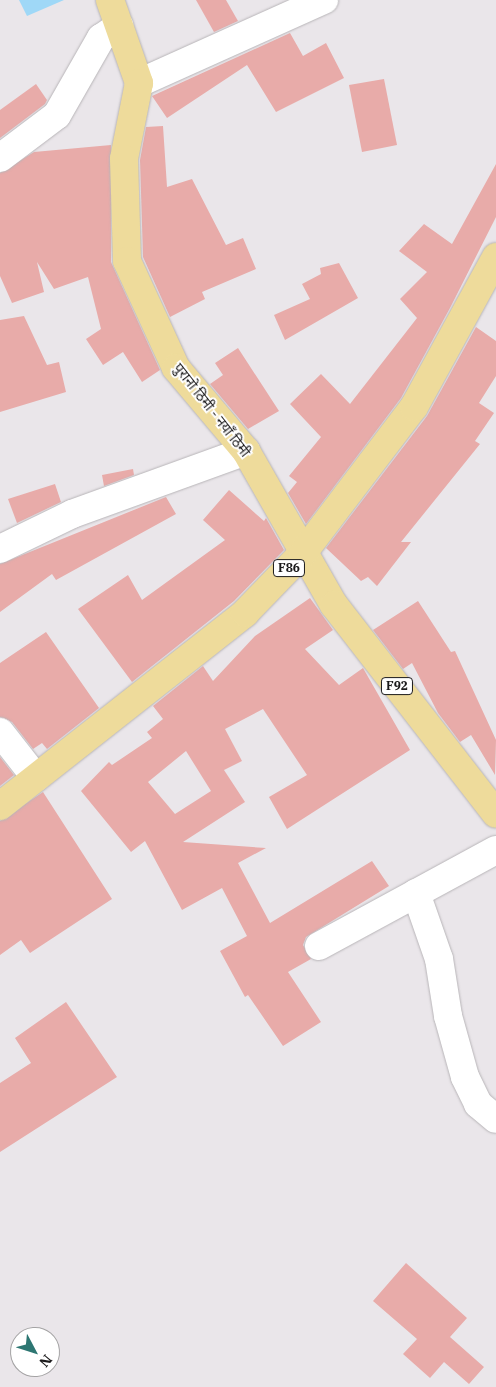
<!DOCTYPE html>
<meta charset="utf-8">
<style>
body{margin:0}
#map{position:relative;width:496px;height:1387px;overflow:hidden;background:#eae6ea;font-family:"IBM Plex Serif","Noto Sans Devanagari",serif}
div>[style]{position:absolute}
.water>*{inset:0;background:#9fd8f7}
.building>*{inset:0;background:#e8aba9}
.roads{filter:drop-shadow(0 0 1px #b8b5b8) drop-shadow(0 0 1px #b8b5b8)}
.minor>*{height:28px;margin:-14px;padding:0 14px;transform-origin:14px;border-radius:14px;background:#fff}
.major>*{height:28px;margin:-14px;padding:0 14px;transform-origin:14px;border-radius:14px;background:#eedb9b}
span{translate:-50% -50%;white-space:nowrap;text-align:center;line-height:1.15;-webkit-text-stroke:4px #fff;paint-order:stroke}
.shield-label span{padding:1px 4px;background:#fff;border:1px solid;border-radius:4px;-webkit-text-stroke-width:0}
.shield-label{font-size:12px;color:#1b1a1b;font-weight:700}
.street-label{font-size:14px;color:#1b1a1b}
.north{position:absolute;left:10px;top:1327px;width:50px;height:50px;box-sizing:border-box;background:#fff;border:1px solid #a4a3a4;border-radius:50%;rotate:130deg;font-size:14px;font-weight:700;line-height:20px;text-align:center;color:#1b1a1b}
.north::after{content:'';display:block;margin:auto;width:18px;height:22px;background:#2d7672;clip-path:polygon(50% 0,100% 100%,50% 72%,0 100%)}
</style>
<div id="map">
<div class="water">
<div style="clip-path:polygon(19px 0,64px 0,27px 16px)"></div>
</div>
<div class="building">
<div style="clip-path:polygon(196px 0,226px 0,238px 21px,214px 32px)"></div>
<div style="clip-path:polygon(290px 33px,303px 56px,326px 43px,344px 78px,276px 112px,247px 65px,167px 118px,152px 96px)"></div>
<div style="clip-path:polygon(384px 79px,397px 145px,362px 152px,349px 85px)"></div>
<div style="clip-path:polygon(36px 84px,47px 100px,45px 104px,0 138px,0 110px)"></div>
<div style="clip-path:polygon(163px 126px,167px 187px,192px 179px,226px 245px,243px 238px,256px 269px,202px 292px,205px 299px,170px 317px,143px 257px,140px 160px,146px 127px)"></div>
<div style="clip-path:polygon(111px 145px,111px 262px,160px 370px,142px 382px,123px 352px,103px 365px,86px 339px,101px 329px,88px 277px,54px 289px,37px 262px,44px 292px,12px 303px,0 276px,0 173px,34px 152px)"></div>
<div style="clip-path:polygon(496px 164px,496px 217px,450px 308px,401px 398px,306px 524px,288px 493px,297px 482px,289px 476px,321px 437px,290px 404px,321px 374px,350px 404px,417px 318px,400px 299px,427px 272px,399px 251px,424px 224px,452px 244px)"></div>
<div style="clip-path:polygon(339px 263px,358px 298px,285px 340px,274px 315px,310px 299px,302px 284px,321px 274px,320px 268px)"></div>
<div style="clip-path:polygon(24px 316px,47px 365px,59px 362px,66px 392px,0 412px,0 320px)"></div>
<div style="clip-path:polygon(476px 327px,496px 341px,496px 376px,479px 403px,494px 413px,475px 441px,480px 444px,401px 542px,411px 542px,377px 586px,368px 577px,361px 581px,326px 548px,427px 416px)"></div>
<div style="clip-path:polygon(238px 348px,279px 411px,248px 429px,210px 384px,223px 375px,215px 363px)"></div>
<div style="clip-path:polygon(133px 469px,134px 475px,104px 486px,102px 475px)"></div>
<div style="clip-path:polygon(55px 484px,61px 502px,17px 523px,8px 499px)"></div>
<div style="clip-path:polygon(229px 490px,264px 521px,266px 518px,284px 550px,234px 601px,132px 682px,78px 609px,128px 575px,142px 600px,225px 540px,203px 520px)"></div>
<div style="clip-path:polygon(166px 497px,176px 514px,56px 580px,52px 574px,0 612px,0 564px)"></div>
<div style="clip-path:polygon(evenodd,310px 598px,333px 630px,305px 649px,339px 685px,363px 668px,410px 750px,287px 829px,269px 797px,307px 775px,263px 709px,225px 729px,242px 761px,224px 770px,245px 802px,183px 842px,266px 848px,238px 863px,270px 923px,372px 861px,389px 886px,306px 937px,303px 945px,311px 959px,288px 972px,321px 1022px,283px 1046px,248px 995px,245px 997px,220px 951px,247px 936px,222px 888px,182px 910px,145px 841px,131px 852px,81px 791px,109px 762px,112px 765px,152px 738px,147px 732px,163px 719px,153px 706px,203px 666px,213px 681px,255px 636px,310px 598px,186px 751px,211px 791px,175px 814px,148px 782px,186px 751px)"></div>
<div style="clip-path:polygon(418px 601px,451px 652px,455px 651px,496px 740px,495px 775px,471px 735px,460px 742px,438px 713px,412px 663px,403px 669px,373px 630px)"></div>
<div style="clip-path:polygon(46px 632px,99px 708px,47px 749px,42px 743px,33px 749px,12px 722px,0 717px,0 663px)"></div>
<div style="clip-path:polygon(0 757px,14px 775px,0 786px)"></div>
<div style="clip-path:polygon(43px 792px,112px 899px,30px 953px,21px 940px,0 955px,0 821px)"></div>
<div style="clip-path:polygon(66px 1002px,117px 1077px,0 1152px,0 1083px,31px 1063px,15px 1038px)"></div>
<div style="clip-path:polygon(406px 1263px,467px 1318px,450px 1337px,484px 1367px,469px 1384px,444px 1362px,430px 1378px,403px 1354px,417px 1339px,373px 1301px)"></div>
</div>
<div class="roads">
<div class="minor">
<div style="left:139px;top:83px;width:203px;rotate:-24.2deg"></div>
<div style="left:0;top:158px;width:71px;rotate:-37deg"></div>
<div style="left:57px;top:115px;width:89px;rotate:-60.3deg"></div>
<div style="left:101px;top:38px;width:22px;rotate:-34deg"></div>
<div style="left:0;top:549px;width:80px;rotate:-25.9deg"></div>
<div style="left:72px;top:514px;width:185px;rotate:-19.9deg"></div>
<div style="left:0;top:732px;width:58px;rotate:52deg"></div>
<div style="left:416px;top:893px;width:70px;rotate:70.8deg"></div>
<div style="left:439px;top:959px;width:58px;rotate:81deg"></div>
<div style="left:448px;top:1016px;width:63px;rotate:74.4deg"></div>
<div style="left:465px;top:1077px;width:30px;rotate:64deg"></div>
<div style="left:478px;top:1104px;width:23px;rotate:40deg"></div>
<div style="left:319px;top:946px;width:201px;rotate:-28.5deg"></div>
</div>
<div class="major">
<div style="left:110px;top:0;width:88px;rotate:70.7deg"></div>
<div style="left:139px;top:83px;width:77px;rotate:101.2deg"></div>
<div style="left:124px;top:159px;width:102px;rotate:88.3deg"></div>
<div style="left:127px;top:261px;width:118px;rotate:65.4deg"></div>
<div style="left:176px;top:368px;width:109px;rotate:49.9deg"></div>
<div style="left:246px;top:451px;width:177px;rotate:60.3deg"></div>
<div style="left:334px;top:605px;width:264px;rotate:52.2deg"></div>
<div style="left:0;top:806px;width:312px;rotate:-38.2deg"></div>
<div style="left:245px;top:613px;width:83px;rotate:-46deg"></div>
<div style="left:303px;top:553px;width:183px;rotate:-52.8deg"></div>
<div style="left:414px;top:407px;width:171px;rotate:-61.3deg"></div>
</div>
</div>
<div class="shield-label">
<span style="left:289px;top:568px">F86</span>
<span style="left:397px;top:686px">F92</span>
</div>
<div class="street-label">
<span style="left:212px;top:410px;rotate:52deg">पुरानो ठिमी - नयाँ ठिमी</span>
</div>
<div class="north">N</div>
</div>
